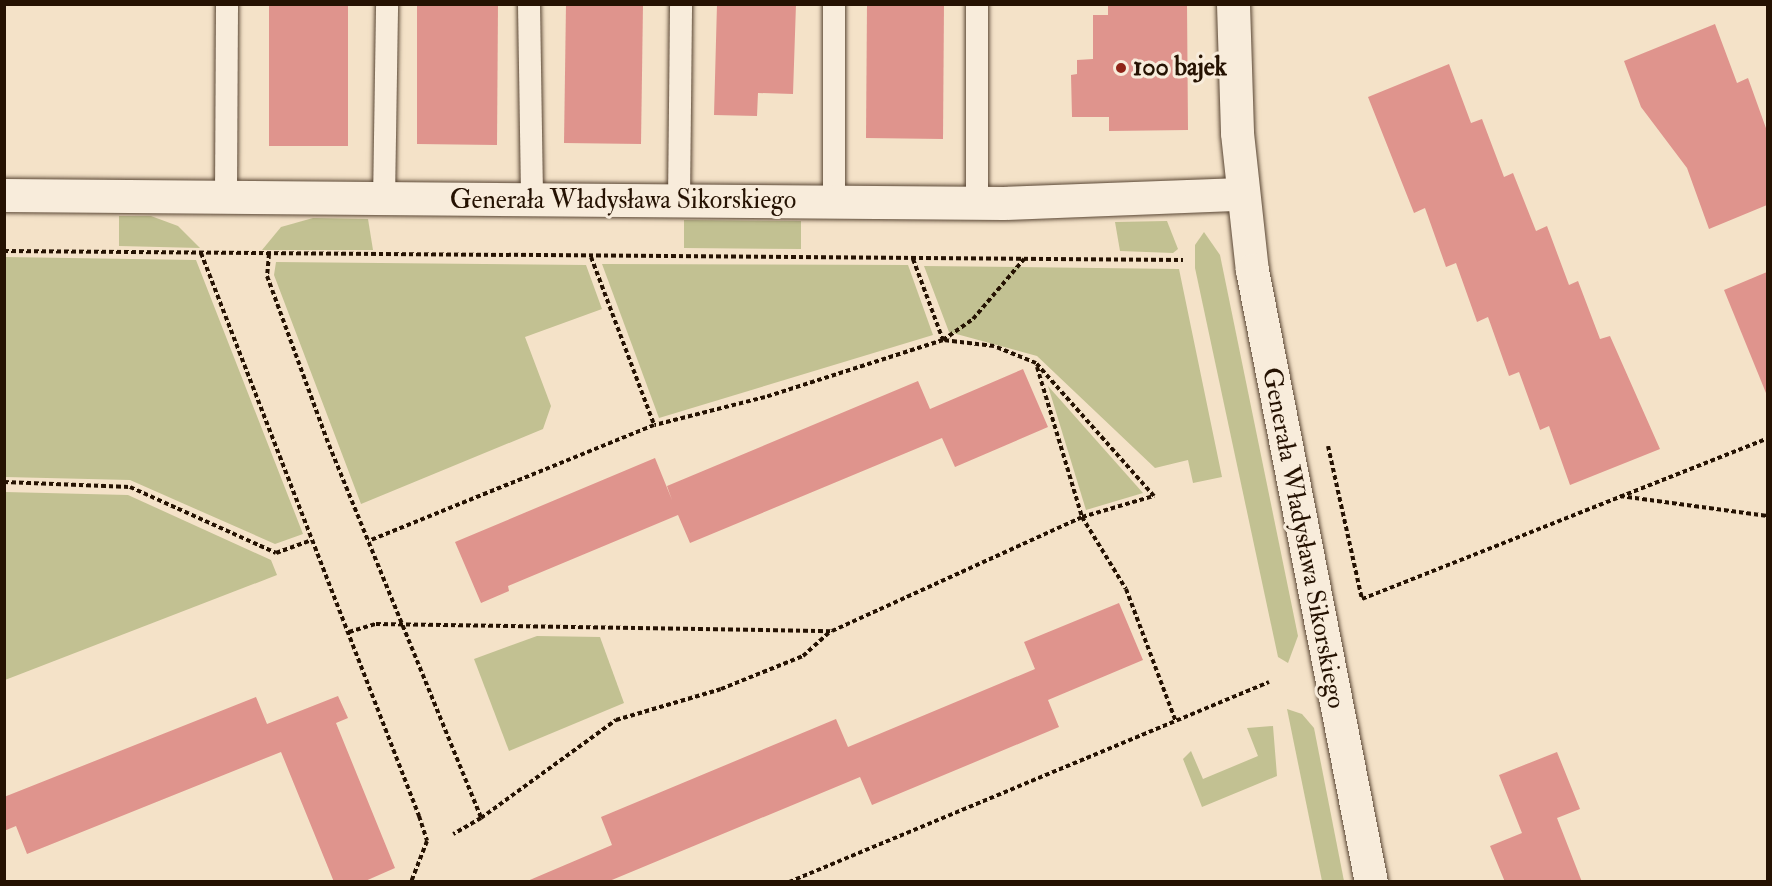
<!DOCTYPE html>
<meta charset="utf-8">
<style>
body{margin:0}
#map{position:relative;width:1772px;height:886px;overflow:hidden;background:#f4e2c8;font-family:"IM FELL Double Pica",serif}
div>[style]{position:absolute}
.green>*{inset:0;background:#c2c192}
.building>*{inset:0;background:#df948d}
.path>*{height:4px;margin-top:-2px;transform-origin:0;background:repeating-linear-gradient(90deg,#251202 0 4.5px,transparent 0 7.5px)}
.roads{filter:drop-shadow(0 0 2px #594634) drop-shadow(0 0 2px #594634)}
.lane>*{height:22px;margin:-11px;padding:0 11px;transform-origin:11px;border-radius:11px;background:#f8ecdb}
.street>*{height:33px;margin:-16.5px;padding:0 16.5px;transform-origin:16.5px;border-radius:16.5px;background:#f8ecdb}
.secondary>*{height:33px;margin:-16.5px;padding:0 16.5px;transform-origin:16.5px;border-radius:16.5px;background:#f8ecdb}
.dots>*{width:16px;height:16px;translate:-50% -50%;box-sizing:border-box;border:3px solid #f8ecdb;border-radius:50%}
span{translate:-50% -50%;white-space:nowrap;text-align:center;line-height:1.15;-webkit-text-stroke:6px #f8ecdb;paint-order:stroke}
.poi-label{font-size:26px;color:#251202;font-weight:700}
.left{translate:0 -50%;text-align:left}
.street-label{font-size:26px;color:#251202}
.frame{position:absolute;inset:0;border:6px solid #251202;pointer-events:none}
</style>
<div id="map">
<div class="green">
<div style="clip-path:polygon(119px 216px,151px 216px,178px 226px,200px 248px,119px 246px)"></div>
<div style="clip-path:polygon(313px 218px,368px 219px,373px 250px,262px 250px,281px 227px)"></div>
<div style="clip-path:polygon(684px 220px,801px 221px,801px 249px,684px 248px)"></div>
<div style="clip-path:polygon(1167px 221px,1178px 249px,1173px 253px,1120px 251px,1115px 222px)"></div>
<div style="clip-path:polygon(1204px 232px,1220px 255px,1298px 636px,1288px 663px,1278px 657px,1195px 268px,1195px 245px)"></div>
<div style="clip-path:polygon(5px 257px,196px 260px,303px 534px,275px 544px,130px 480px,5px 477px)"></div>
<div style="clip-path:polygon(276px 262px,586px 265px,602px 309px,525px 337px,551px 406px,543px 429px,361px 504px,274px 275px)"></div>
<div style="clip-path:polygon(602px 264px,908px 265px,933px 335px,659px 418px)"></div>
<div style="clip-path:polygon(924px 266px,1179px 269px,1222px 477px,1193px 483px,1188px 460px,1155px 468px,1037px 356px,949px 332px)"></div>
<div style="clip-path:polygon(1048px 386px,1143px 493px,1086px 510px)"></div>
<div style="clip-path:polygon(5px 492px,128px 495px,271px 560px,277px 575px,5px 680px)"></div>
<div style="clip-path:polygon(537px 636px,600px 637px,624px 703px,509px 751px,474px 659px)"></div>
<div style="clip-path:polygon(1287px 709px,1302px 714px,1314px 728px,1344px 881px,1322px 881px)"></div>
<div style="clip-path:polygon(1273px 726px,1277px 776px,1202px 807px,1183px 759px,1191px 751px,1203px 779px,1258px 756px,1247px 728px)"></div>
</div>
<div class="building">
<div style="clip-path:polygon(269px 4px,348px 4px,348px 146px,269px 146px)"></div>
<div style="clip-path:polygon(417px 4px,498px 4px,497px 145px,417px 144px)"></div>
<div style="clip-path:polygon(566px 4px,643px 4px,641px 144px,564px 143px)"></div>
<div style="clip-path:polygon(717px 4px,796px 4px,793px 94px,758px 93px,757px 116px,714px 115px)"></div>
<div style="clip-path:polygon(867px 4px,944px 4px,943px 139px,866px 138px)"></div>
<div style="clip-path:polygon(1108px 4px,1187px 4px,1188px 130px,1109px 131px,1109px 117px,1072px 117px,1071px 75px,1077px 74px,1077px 60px,1093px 59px,1093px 15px,1108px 15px)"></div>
<div style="clip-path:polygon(1715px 24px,1737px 83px,1748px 78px,1767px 131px,1767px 205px,1709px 229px,1687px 168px,1641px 107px,1624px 61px)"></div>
<div style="clip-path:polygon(1449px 64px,1471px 123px,1482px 119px,1504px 177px,1513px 173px,1536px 231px,1547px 226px,1569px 285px,1578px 281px,1600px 339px,1610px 336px,1660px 449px,1570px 485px,1549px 426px,1540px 430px,1519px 372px,1509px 376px,1488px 317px,1477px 322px,1456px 263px,1446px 267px,1425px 208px,1414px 213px,1368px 97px)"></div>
<div style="clip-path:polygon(1767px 272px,1767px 392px,1766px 393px,1724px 290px)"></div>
<div style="clip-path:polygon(1023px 369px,1048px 427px,955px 467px,942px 438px,690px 543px,678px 515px,508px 586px,509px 591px,481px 603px,455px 542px,655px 458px,672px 500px,667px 486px,918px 381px,930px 409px)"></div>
<div style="clip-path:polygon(1119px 603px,1143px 660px,1048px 700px,1059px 727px,872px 805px,860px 777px,607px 882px,525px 882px,612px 845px,601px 817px,836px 719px,848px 747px,1035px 669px,1024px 642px)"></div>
<div style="clip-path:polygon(338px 696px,348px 718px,336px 723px,395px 868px,363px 882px,334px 882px,281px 752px,27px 854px,16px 826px,4px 831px,4px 797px,256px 697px,267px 724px)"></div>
<div style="clip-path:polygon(1557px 752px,1580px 809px,1557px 818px,1582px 882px,1505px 882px,1490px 846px,1522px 833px,1499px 775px)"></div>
</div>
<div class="path">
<div style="left:4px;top:251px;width:1179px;rotate:0.44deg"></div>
<div style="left:201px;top:253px;width:604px;rotate:68.83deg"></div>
<div style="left:419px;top:816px;width:26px;rotate:72deg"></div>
<div style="left:427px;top:841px;width:44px;rotate:111.3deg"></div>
<div style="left:269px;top:254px;width:22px;rotate:95deg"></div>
<div style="left:267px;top:276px;width:180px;rotate:69.9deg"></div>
<div style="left:329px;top:445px;width:403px;rotate:67.8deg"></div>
<div style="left:481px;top:818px;width:32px;rotate:150deg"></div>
<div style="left:591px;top:257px;width:179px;rotate:69.4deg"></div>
<div style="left:913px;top:259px;width:86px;rotate:69.7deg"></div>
<div style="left:943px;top:340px;width:37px;rotate:-35deg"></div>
<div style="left:973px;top:319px;width:79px;rotate:-49.6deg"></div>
<div style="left:1037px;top:367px;width:157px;rotate:73.3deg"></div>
<div style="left:1082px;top:517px;width:84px;rotate:58.6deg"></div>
<div style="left:1126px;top:589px;width:142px;rotate:69.4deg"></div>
<div style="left:1328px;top:446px;width:157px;rotate:77.5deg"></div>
<div style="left:1362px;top:599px;width:437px;rotate:-21.6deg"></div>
<div style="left:4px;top:482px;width:126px;rotate:2.3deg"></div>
<div style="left:130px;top:487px;width:160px;rotate:24.3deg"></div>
<div style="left:276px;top:553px;width:37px;rotate:-20deg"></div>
<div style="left:1620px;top:496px;width:149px;rotate:7.7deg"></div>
<div style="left:349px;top:632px;width:28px;rotate:-17deg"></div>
<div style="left:376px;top:624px;width:456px;rotate:0.9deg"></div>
<div style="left:832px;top:631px;width:275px;rotate:-24.5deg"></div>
<div style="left:1082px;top:517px;width:75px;rotate:-16.3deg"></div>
<div style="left:1154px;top:496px;width:178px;rotate:-131.6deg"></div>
<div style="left:1036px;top:363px;width:45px;rotate:-158deg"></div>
<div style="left:994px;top:346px;width:51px;rotate:-173.3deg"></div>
<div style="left:943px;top:340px;width:187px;rotate:162.2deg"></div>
<div style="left:765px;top:397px;width:114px;rotate:165.8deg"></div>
<div style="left:654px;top:425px;width:308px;rotate:157.9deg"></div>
<div style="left:481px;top:818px;width:167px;rotate:-36deg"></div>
<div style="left:616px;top:720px;width:109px;rotate:-16.4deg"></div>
<div style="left:721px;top:689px;width:88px;rotate:-21.9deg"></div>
<div style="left:803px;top:656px;width:38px;rotate:-42deg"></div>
<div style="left:789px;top:882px;width:520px;rotate:-22.62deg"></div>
</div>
<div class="roads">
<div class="lane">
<div style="left:529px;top:4px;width:197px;rotate:89.1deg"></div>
<div style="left:226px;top:198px;width:194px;rotate:-89.7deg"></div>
<div style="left:384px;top:201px;width:197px;rotate:-89.1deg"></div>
<div style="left:679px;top:201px;width:197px;rotate:-89.4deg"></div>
<div style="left:834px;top:201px;width:197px;rotate:-90deg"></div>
<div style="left:977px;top:203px;width:199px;rotate:-90deg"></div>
</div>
<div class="street">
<div style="left:4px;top:195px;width:999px;rotate:0.46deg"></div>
<div style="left:1003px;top:203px;width:238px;rotate:-2.2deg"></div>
</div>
<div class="secondary">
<div style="left:1233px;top:4px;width:129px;rotate:88.2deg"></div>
<div style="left:1237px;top:133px;width:138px;rotate:83.8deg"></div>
<div style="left:1252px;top:270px;width:623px;rotate:79deg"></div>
</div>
</div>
<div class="dots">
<div style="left:1121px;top:68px;background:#8f2418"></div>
</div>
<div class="poi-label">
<span class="left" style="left:1133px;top:68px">100 bajek</span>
</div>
<div class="street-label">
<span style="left:623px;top:201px">Generała Władysława Sikorskiego</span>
<span style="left:1303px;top:538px;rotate:79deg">Generała Władysława Sikorskiego</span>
</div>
<div class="frame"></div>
</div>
